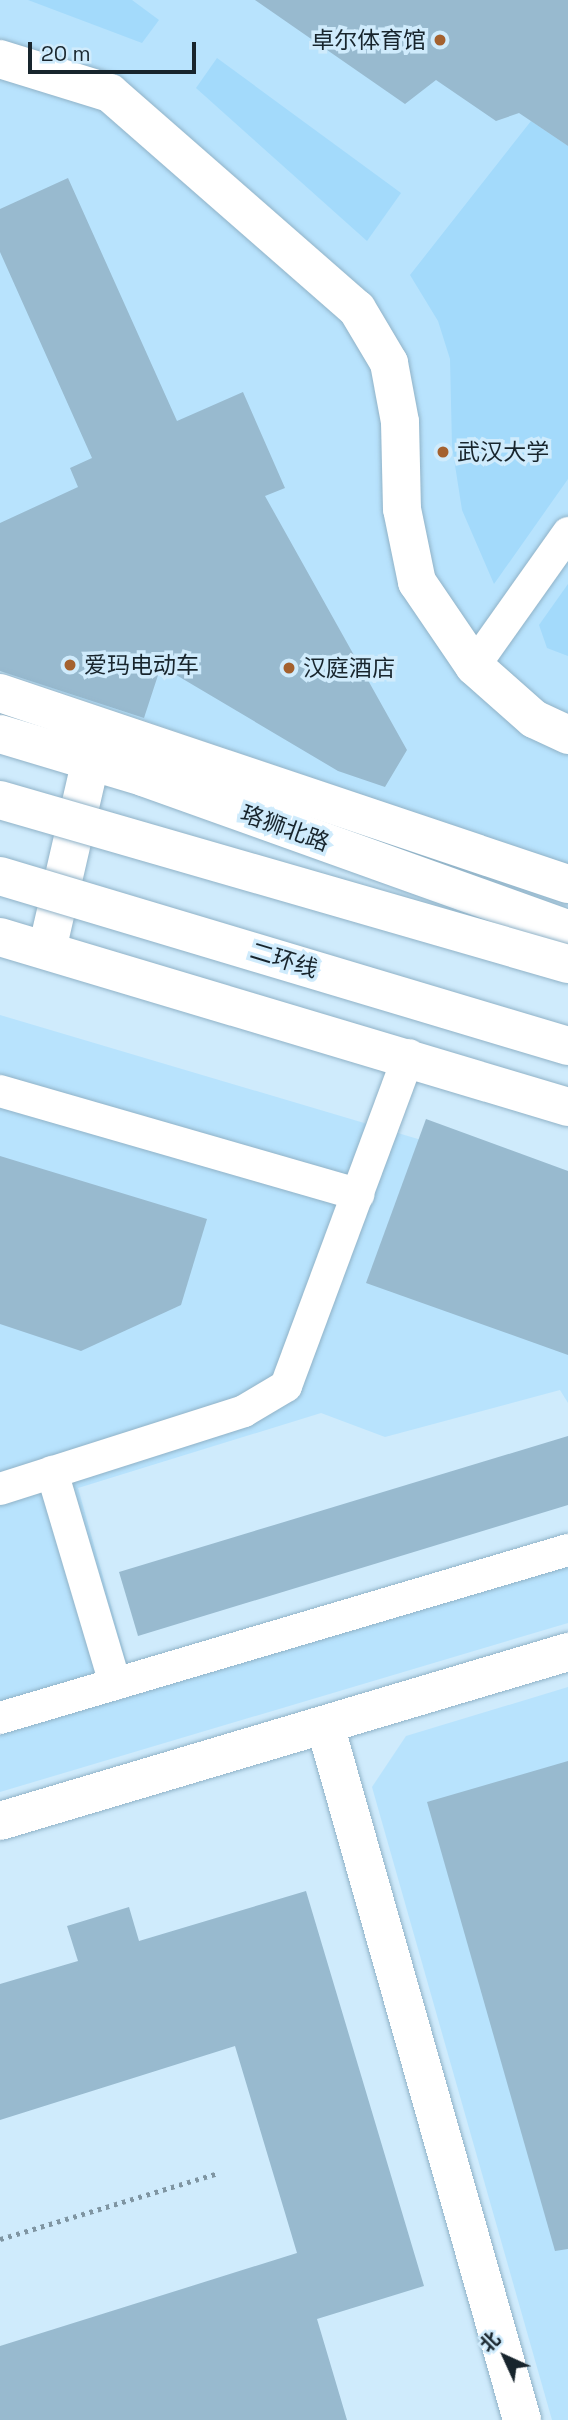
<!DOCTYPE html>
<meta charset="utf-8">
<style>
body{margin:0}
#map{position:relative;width:568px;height:2420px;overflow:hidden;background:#cfebfc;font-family:"Space Grotesk","Noto Sans SC",sans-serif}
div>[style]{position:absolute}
.built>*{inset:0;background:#b8e3fd}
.green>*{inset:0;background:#a3dafb}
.building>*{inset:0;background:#98bacf}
.path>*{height:4.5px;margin-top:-2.25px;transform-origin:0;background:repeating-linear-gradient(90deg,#7f95a2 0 3.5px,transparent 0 8.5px)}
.roads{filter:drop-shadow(0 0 2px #90b2c7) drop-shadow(0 0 2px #90b2c7)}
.lane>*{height:32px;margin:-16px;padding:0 16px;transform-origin:16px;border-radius:16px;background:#fff}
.street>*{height:38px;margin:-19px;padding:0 19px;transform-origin:19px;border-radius:19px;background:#fff}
.primary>*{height:38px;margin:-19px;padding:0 19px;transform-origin:19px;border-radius:19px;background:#fff}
.highway>*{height:38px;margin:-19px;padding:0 19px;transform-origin:19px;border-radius:19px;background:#fff}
.bridges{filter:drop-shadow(0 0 2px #90b2c7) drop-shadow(0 0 2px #90b2c7)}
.highway-bridge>*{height:38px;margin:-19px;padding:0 19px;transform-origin:19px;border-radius:19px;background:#fff}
.dots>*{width:19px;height:19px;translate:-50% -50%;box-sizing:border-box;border:4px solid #cfebfc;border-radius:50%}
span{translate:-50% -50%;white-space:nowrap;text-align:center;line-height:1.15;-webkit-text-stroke:7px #cfebfc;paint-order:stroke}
.poi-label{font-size:23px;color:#18252d}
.right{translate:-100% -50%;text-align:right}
.left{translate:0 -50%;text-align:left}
.street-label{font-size:23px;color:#18252d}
.north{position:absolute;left:470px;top:2322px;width:70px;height:70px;-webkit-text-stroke:5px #cfebfc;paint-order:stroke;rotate:315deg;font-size:19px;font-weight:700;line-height:28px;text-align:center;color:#18252d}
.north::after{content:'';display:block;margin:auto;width:24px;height:32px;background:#18252d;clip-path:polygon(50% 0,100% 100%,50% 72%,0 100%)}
.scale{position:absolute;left:28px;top:42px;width:168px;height:32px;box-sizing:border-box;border:4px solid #18252d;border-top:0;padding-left:9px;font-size:21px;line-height:24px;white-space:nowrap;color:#18252d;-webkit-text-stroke:5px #cfebfc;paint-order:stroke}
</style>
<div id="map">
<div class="built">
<div style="clip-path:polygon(0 0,568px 0,568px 865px,0 671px)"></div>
<div style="clip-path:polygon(0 1015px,418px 1139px,568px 1171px,568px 1403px,560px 1390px,385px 1437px,321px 1413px,78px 1488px,128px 1666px,568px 1537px,568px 1623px,0 1792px)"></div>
<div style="clip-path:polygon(568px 1687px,568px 2420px,552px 2420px,372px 1787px,406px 1736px)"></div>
</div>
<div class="green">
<div style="clip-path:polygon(28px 0,132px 0,159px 20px,142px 43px)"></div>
<div style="clip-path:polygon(217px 58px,401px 193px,367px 241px,196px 88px)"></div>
<div style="clip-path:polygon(531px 121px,568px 146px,568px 479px,494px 584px,462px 510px,452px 446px,450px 359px,438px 321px,410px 275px)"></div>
<div style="clip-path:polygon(568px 584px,568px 656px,547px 648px,539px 625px)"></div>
</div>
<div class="building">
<div style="clip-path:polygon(255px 0,568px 0,568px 146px,519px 113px,496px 121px,436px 80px,405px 104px)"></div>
<div style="clip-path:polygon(68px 178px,177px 421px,243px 392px,285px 488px,265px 496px,407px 750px,385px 787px,338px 771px,161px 666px,144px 718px,0 671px,0 523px,78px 487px,70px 468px,92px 458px,0 252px,0 209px)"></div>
<div style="clip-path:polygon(426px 1119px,568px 1171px,568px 1355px,366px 1283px)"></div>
<div style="clip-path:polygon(0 1156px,207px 1219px,181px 1305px,81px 1351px,0 1324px)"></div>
<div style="clip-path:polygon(568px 1436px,568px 1505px,138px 1636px,119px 1572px)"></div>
<div style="clip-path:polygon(568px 1761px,568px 2249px,555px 2251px,427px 1802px)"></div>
<div style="clip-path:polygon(306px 1891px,424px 2286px,317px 2319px,347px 2420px,0 2420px,0 2346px,297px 2253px,235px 2046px,0 2120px,0 1984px,78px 1961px,67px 1926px,129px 1907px,139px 1941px)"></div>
</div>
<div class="path">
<div style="left:0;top:2239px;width:225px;rotate:-16.8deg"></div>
</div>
<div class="roads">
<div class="lane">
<div style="left:474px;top:666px;width:163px;rotate:-54.7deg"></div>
<div style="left:0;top:1091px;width:373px;rotate:16.1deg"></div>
<div style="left:52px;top:1472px;width:221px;rotate:73.4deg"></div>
<div style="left:0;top:1489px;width:256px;rotate:-17.7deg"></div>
<div style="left:244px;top:1411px;width:49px;rotate:-30.8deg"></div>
<div style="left:286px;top:1386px;width:353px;rotate:-69.6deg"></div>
<div style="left:0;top:1718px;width:592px;rotate:-16.48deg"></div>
</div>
<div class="street">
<div style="left:0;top:59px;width:115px;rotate:17.2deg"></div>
<div style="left:110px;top:93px;width:328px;rotate:41.2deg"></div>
<div style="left:357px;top:309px;width:63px;rotate:59.3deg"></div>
<div style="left:389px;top:363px;width:60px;rotate:79.4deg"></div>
<div style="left:400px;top:422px;width:87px;rotate:88.7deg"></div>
<div style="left:402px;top:509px;width:75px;rotate:78.4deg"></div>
<div style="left:417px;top:582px;width:102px;rotate:55.8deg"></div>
<div style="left:474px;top:666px;width:80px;rotate:41.5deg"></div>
<div style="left:534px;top:719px;width:38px;rotate:25deg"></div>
<div style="left:325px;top:1725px;width:722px;rotate:74.17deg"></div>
<div style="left:0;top:1821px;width:593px;rotate:-16.57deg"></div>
</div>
<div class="primary">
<div style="left:0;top:734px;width:149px;rotate:16.7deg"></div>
<div style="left:143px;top:777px;width:451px;rotate:19.7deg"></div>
<div style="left:0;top:937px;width:593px;rotate:16.66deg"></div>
<div style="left:47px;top:950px;width:195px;rotate:-77deg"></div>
</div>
<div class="highway">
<div style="left:0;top:693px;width:599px;rotate:18.59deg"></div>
</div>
</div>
<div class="bridges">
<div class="highway-bridge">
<div style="left:0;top:800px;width:591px;rotate:16.11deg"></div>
<div style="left:0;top:876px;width:593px;rotate:16.66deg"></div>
</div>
</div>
<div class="dots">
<div style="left:440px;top:40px;background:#a4612f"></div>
<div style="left:443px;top:452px;background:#a4612f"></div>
<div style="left:70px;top:665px;background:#a4612f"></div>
<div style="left:289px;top:668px;background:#a4612f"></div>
</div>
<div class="poi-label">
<span class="right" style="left:426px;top:40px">卓尔体育馆</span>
<span class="left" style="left:457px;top:452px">武汉大学</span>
<span class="left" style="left:84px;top:665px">爱玛电动车</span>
<span class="left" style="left:303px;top:668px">汉庭酒店</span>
</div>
<div class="street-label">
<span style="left:285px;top:828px;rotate:20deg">珞狮北路</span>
<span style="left:284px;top:960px;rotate:17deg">二环线</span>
</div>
<div class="north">北</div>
<div class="scale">20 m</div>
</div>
